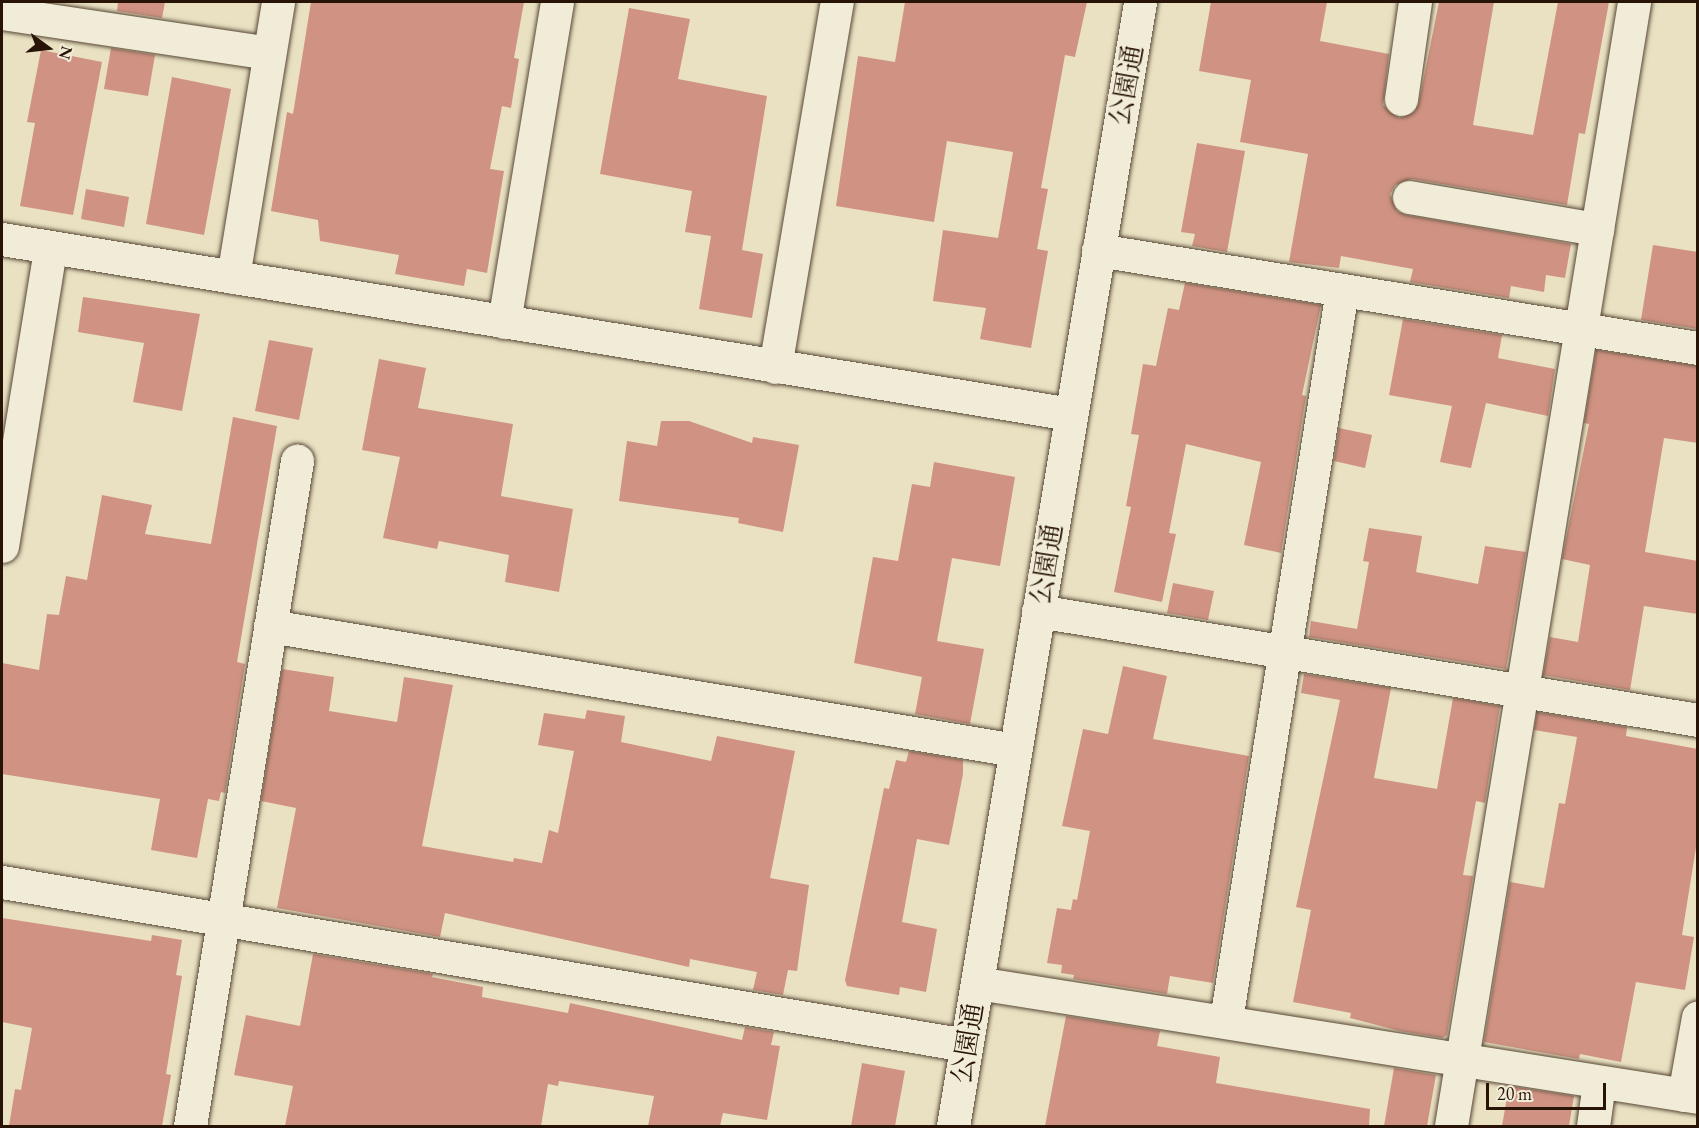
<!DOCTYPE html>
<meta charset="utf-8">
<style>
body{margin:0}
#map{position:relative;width:1699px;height:1128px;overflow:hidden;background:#e9e1c2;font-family:"EB Garamond","Noto Serif JP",serif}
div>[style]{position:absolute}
.building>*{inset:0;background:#d09383}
.roads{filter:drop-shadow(0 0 2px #584736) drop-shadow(0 0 2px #584736)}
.minor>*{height:33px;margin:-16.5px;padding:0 16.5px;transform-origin:16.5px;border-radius:16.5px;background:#f1ecd7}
span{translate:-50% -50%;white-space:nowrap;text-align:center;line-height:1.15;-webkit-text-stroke:5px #f1ecd7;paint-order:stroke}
.street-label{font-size:27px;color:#281407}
.frame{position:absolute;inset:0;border:3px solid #281407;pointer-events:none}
.north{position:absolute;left:18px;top:18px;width:60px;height:60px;-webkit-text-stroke:4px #f1ecd7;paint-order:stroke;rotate:105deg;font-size:16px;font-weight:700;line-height:24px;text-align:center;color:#281407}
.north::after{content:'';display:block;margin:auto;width:21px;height:27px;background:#281407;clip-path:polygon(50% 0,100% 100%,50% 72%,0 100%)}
.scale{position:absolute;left:1486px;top:1083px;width:120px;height:27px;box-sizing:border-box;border:3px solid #281407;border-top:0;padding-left:8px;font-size:18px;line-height:21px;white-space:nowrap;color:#281407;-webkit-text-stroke:4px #f1ecd7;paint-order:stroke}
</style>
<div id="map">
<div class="building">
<div style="clip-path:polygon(118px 2px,165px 2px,162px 18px,117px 11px)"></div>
<div style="clip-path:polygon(311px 2px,524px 2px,514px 58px,519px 59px,511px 108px,502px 106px,490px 169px,504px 171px,487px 273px,467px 269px,464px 286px,395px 274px,399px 255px,320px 241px,318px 220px,271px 211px,287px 112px,293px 114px)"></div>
<div style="clip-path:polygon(905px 2px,1087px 2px,1075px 57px,1065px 55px,1041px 188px,1048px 189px,1037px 249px,1048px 251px,1031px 348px,980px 339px,986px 308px,933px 301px,943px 230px,998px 238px,1013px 152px,947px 141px,934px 222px,836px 206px,858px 56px,895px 62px)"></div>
<div style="clip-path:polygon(1211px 2px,1327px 2px,1320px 41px,1389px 54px,1383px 105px,1399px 118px,1415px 111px,1419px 102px,1439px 2px,1494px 2px,1473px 125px,1533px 135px,1558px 2px,1609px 2px,1585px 134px,1579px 133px,1567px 205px,1412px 179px,1395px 185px,1390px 194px,1397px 211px,1406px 215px,1571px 244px,1565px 278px,1546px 275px,1544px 292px,1511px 286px,1509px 298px,1410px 282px,1413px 269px,1341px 256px,1339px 268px,1289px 262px,1308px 154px,1240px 142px,1251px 80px,1199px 71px)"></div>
<div style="clip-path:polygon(629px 8px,690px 19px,678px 79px,767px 96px,742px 250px,763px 254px,752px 318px,699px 309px,711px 236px,685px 232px,692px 191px,600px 174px)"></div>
<div style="clip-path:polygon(111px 48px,155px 55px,148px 96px,104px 89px)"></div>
<div style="clip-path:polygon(41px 50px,102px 62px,73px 215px,20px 206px,35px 123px,27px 122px)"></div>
<div style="clip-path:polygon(172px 77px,231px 89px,204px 235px,146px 224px)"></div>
<div style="clip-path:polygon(1197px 143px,1245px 151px,1227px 252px,1192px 246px,1195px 234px,1181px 232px)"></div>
<div style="clip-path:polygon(86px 189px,129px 197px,124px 227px,81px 219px)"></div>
<div style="clip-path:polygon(1653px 245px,1698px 252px,1698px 329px,1641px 320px)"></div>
<div style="clip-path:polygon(1185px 283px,1321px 305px,1302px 395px,1306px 396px,1281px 553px,1244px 545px,1261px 462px,1186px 444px,1169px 533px,1176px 534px,1162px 602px,1114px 592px,1131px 507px,1126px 506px,1139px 435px,1131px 434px,1143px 364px,1156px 366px,1168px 308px,1179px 310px)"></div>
<div style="clip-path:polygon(83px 297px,200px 314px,182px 411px,133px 402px,144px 343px,78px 332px)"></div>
<div style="clip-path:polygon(1403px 319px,1502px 335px,1498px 358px,1555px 369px,1548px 416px,1486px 403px,1471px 468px,1440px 462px,1452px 406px,1389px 395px)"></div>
<div style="clip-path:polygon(269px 340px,313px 348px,299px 420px,255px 411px)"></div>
<div style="clip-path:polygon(1596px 350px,1698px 366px,1698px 443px,1664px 438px,1645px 552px,1698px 561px,1698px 614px,1644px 606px,1630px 690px,1543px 675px,1550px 637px,1578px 642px,1590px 565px,1562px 559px,1589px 424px,1584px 423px)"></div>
<div style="clip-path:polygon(379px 359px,426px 368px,418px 408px,513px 424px,501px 496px,573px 509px,559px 592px,505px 582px,509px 555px,439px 541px,437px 549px,383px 538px,400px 457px,362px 450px)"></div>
<div style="clip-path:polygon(233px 417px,277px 426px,237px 662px,245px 664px,225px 793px,221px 792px,219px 801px,208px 799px,197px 858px,151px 850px,160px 799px,2px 774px,2px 663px,39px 670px,47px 614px,59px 615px,66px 576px,87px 580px,102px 495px,152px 505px,145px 534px,211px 544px)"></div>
<div style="clip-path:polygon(661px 421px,689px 421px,752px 443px,753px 437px,799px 445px,783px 532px,738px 523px,739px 518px,619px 501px,627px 441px,657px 446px)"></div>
<div style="clip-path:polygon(1339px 428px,1372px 435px,1365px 468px,1334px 461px)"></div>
<div style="clip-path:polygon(934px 462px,1015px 477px,1000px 566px,952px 558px,937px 641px,984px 649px,970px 724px,915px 714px,922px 677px,854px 663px,873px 557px,898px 561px,912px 484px,930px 487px)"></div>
<div style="clip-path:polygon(1369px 528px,1422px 536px,1416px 572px,1478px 584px,1485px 546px,1526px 552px,1506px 669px,1309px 637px,1311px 621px,1357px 629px,1369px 562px,1363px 561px)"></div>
<div style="clip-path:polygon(1173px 583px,1214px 591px,1208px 620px,1167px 613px)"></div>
<div style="clip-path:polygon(1123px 666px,1167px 676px,1153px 739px,1249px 756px,1213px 983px,1170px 976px,1167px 994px,1073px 979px,1074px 975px,1061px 973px,1062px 965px,1047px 963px,1057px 908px,1071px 910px,1073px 899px,1077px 900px,1090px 831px,1062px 826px,1083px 729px,1108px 734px)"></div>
<div style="clip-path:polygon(282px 669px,334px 677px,329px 711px,397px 722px,404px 677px,453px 685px,422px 846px,513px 862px,514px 858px,542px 863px,549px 830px,558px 833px,574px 751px,538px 745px,544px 713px,585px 719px,587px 710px,625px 716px,621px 742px,711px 761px,717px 736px,795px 751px,770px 878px,809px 885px,797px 971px,788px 970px,783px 995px,753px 990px,757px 972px,690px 959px,689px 967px,445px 913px,440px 937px,277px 908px,296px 808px,261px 801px)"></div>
<div style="clip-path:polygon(1304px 674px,1391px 688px,1374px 778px,1437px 789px,1453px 698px,1500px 706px,1485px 803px,1476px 801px,1463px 875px,1473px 876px,1447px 1035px,1442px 1038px,1400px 1031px,1350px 1018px,1351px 1013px,1293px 1002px,1311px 910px,1296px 907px,1340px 700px,1301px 693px)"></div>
<div style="clip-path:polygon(1537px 712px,1627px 727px,1626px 736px,1698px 749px,1698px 835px,1682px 935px,1694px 937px,1685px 990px,1636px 982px,1621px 1062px,1580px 1054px,1579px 1059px,1484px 1042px,1510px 882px,1544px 888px,1559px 803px,1565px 804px,1577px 737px,1534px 730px)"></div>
<div style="clip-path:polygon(909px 751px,963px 760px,963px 774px,949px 845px,917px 839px,902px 922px,937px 929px,926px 992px,900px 987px,899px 995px,847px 986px,845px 980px,884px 788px,889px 789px,896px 760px,906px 762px)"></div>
<div style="clip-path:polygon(2px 918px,151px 941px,152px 935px,182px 940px,176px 975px,182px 976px,166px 1074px,171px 1075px,162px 1126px,9px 1126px,15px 1089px,21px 1090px,32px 1028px,2px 1022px)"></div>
<div style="clip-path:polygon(313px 954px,433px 974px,432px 977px,483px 987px,482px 997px,568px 1013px,570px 1003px,742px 1040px,745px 1027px,774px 1032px,771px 1045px,780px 1046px,767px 1120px,723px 1113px,720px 1126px,648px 1126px,654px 1096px,559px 1081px,558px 1086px,548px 1084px,541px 1126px,285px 1126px,293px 1086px,234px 1075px,246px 1015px,300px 1026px)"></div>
<div style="clip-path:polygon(1066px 1016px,1160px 1031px,1157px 1046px,1220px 1057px,1216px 1083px,1370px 1109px,1369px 1126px,1045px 1126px)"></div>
<div style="clip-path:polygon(862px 1063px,905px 1071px,895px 1126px,851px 1126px)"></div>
<div style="clip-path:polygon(1394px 1068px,1436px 1075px,1427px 1126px,1384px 1126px)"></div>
<div style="clip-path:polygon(1509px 1086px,1574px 1096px,1569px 1126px,1502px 1126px)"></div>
</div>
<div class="roads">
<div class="minor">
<div style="left:2px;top:13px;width:270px;rotate:8.5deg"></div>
<div style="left:1401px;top:99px;width:98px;rotate:-81.8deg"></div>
<div style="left:1409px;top:197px;width:191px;rotate:9.7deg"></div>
<div style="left:2px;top:239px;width:1083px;rotate:9.3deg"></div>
<div style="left:1098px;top:250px;width:608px;rotate:9.28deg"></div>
<div style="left:233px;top:277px;width:279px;rotate:-80.7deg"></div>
<div style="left:504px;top:322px;width:324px;rotate:-80.6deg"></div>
<div style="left:775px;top:367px;width:370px;rotate:-80.4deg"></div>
<div style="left:2px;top:546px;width:302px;rotate:-80.8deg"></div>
<div style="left:1038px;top:611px;width:669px;rotate:9.38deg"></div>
<div style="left:270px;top:626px;width:755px;rotate:9.45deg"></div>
<div style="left:2px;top:882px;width:978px;rotate:9.6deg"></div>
<div style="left:977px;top:983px;width:730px;rotate:8.98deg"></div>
<div style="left:1226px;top:1020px;width:739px;rotate:-80.97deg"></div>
<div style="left:1684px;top:1095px;width:79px;rotate:-79.8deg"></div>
<div style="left:190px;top:1126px;width:674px;rotate:-80.86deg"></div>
<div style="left:953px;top:1126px;width:1139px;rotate:-80.55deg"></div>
<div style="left:1451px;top:1126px;width:1139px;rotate:-80.75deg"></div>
<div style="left:1593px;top:1126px;width:43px;rotate:-82.1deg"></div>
</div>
</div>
<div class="street-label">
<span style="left:1126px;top:85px;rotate:-80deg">公園通</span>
<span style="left:1046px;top:564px;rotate:-81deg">公園通</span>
<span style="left:967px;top:1043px;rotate:-81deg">公園通</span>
</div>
<div class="frame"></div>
<div class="north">N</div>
<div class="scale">20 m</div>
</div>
